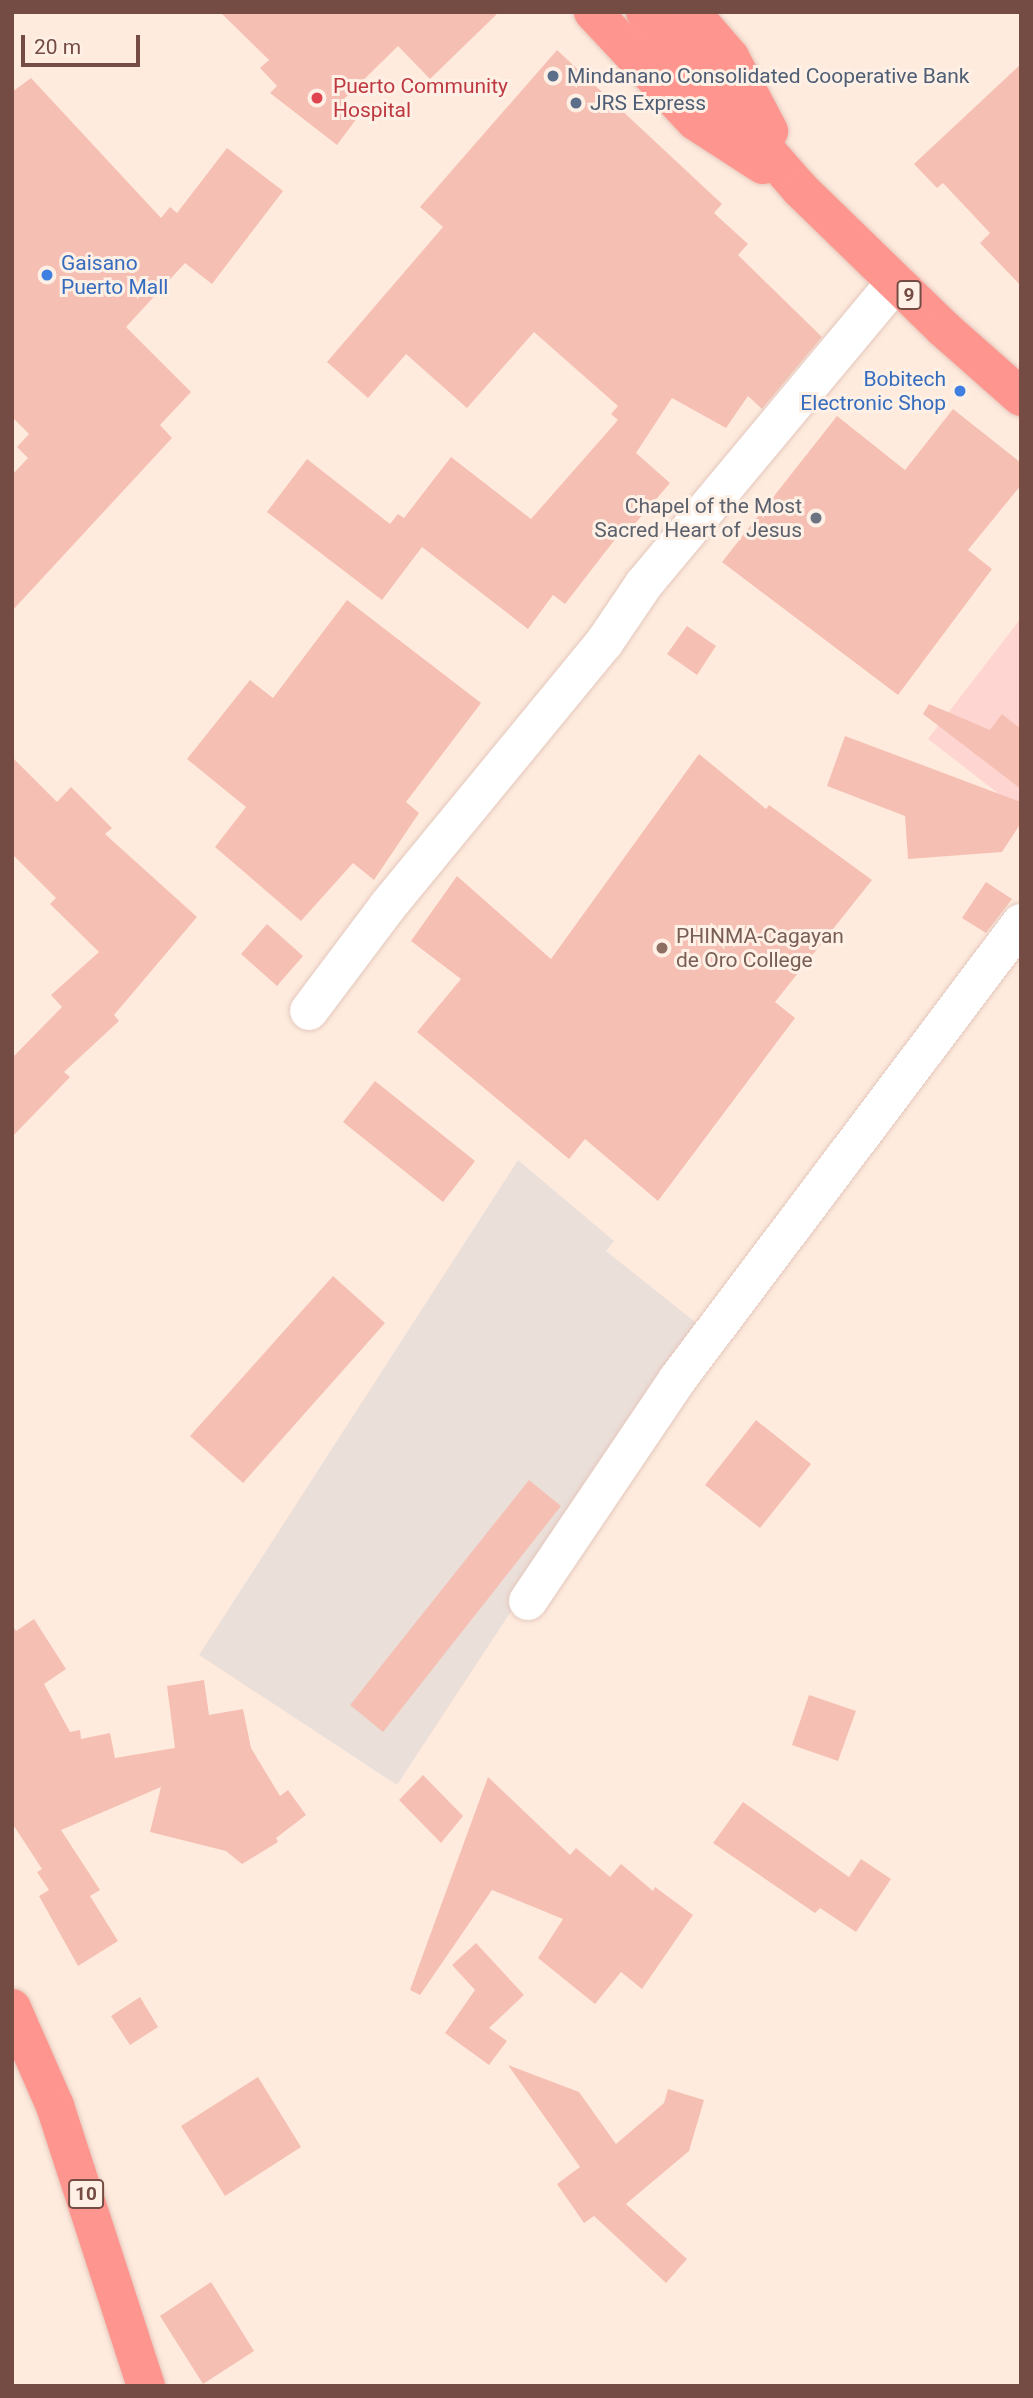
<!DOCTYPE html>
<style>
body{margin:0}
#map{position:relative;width:1033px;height:2398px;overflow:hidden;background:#feebde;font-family:Roboto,sans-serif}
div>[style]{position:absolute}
.commercial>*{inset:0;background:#ffd5d1}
.industrial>*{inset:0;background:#ebdfda}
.building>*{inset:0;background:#f5c0b3}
.roads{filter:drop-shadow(0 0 2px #e4c7bc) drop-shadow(0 0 2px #e4c7bc)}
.minor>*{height:38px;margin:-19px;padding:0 19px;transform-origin:19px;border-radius:19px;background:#fff}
.highway>*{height:38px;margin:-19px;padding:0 19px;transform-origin:19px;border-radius:19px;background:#fe968f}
.dots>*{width:19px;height:19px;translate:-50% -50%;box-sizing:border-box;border:4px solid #fff0e6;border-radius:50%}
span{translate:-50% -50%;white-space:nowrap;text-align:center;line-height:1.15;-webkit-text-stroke:6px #fff0e6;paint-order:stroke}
.shield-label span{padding:2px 5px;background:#fff0e6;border:2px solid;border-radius:5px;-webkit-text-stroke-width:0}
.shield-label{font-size:19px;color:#754c44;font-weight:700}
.service-label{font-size:21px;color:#4e5e75}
.left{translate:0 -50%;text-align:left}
.health-label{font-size:21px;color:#be3a42}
.shop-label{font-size:21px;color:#366cbe}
.right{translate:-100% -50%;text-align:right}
.worship-label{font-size:21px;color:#5b616d}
.education-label{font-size:21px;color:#785e54}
.frame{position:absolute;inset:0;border:14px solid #754c44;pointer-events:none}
.scale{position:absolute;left:21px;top:35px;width:119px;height:32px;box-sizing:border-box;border:4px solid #754c44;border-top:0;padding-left:9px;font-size:21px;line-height:24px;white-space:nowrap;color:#754c44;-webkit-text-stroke:5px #fff0e6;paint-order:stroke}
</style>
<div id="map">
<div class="commercial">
<div style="clip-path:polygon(1021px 618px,1021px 811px,928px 739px)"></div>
</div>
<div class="industrial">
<div style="clip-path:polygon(518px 1160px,614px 1241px,606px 1251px,699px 1325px,397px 1785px,199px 1655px)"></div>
</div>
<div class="building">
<div style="clip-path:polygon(220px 12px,499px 12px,430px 79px,398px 46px,343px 100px,360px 114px,337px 145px,270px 93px,277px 86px,260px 68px,269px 60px)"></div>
<div style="clip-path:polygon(557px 50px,722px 204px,714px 213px,748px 244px,738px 255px,822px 337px,762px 409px,748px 396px,726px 428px,672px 398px,636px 453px,670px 483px,627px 533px,623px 529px,565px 604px,553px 595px,528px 629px,422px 547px,382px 600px,267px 512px,307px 459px,390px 524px,398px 514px,404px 518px,451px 457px,531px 519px,618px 420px,611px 414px,618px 406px,534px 332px,467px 408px,406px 354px,368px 398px,327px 362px,443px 227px,420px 207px)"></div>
<div style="clip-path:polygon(1021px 64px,1021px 286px,980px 243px,990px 233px,943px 183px,937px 188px,914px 164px)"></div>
<div style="clip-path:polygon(31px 78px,161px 218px,170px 207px,177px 213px,227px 148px,283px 191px,212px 284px,185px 263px,126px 327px,191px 392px,160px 425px,172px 438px,12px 611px,12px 475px,28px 458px,17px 447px,29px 434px,12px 417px,12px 92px)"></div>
<div style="clip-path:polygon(953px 409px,1021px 463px,1021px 485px,968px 550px,992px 569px,898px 695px,722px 562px,837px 416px,905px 470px)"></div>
<div style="clip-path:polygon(347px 600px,481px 703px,406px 802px,419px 813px,374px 880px,353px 863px,301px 921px,215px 847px,246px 807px,187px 759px,250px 680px,273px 698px)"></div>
<div style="clip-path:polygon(687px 626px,716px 646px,697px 675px,667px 654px)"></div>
<div style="clip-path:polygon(929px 704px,990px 730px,1002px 714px,1021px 729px,1021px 789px,923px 714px)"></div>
<div style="clip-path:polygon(845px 736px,1021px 802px,1021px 823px,1002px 852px,908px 859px,905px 816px,827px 786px)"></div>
<div style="clip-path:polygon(699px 754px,766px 809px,769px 805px,872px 880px,775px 1002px,795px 1018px,658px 1201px,585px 1139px,569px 1159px,417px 1032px,461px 979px,411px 941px,457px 876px,551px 959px)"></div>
<div style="clip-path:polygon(12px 757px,57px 802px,71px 787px,112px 828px,105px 834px,197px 917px,114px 1015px,119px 1021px,64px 1072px,70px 1077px,12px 1137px,12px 1058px,62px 1007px,51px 995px,99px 952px,50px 904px,56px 898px,12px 854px)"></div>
<div style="clip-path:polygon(986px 882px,1012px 899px,986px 933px,962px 918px)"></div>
<div style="clip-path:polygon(267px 924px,303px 956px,277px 986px,241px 954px)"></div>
<div style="clip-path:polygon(375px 1081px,475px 1161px,443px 1202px,343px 1122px)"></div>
<div style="clip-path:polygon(333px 1276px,385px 1323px,243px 1483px,190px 1436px)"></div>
<div style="clip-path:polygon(756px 1420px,811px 1464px,760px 1528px,705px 1485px)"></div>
<div style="clip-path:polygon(529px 1480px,561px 1506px,383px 1732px,350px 1705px)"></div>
<div style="clip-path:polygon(34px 1619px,66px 1669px,44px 1684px,70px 1732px,80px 1730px,81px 1739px,110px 1733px,115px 1758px,175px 1748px,167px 1686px,204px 1680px,209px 1715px,243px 1709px,251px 1748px,280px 1796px,288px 1790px,306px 1815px,276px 1838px,278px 1842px,242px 1864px,226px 1851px,150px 1832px,161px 1787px,61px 1830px,100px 1890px,90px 1896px,118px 1941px,78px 1966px,39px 1896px,49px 1890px,37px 1872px,42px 1869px,12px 1823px,12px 1625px,16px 1631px)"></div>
<div style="clip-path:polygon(809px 1695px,856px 1711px,838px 1761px,792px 1745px)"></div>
<div style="clip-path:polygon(423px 1775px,463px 1816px,441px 1843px,399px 1800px)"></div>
<div style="clip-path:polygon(488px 1777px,570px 1855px,576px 1848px,610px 1877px,621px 1864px,653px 1891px,655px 1887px,693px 1915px,642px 1989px,621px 1972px,595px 2004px,538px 1958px,563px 1919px,492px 1890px,420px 1995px,410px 1990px)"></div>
<div style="clip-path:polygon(743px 1802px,849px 1877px,861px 1859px,891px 1879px,856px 1932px,820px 1908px,815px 1913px,713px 1843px)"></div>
<div style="clip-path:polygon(476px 1943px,524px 1995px,489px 2028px,507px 2041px,489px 2065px,445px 2033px,475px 1990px,452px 1965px)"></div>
<div style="clip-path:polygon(140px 1997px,158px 2027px,130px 2045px,111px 2016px)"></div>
<div style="clip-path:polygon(508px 2065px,579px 2092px,616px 2144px,664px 2103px,668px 2089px,704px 2100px,689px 2151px,626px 2204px,687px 2259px,666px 2283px,594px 2216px,584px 2223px,557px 2184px,580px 2167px)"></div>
<div style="clip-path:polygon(258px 2077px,301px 2147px,225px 2196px,181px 2126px)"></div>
<div style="clip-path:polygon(211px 2282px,254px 2351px,203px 2384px,160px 2316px)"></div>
</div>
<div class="roads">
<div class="minor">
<div style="left:309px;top:1011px;width:130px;rotate:-53.1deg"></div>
<div style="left:387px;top:907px;width:342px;rotate:-50.6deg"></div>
<div style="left:604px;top:643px;width:71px;rotate:-55.9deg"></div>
<div style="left:644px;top:584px;width:393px;rotate:-50.2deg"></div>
<div style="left:528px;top:1601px;width:267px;rotate:-56deg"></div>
<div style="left:677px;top:1380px;width:572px;rotate:-53.03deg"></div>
</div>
<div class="highway">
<div style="left:593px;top:12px;width:149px;rotate:46.9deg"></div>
<div style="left:695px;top:121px;width:81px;rotate:32.9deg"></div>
<div style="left:645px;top:12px;width:235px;rotate:48.8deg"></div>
<div style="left:800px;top:189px;width:199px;rotate:44.2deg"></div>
<div style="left:943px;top:328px;width:104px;rotate:41.5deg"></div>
<div style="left:691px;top:12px;width:60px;rotate:49.1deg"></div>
<div style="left:730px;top:57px;width:84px;rotate:62.2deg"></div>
<div style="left:12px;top:2008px;width:107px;rotate:66.3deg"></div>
<div style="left:55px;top:2106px;width:294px;rotate:72deg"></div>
</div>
</div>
<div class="dots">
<div style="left:553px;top:76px;background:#5c6f8a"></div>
<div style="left:317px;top:98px;background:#e0444e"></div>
<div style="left:576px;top:103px;background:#5c6f8a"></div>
<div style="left:47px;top:275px;background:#3f7fe0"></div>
<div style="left:960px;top:391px;background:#3f7fe0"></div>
<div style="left:816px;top:518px;background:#6b7280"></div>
<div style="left:662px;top:948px;background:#8d6e63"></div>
</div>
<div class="shield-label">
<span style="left:909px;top:295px">9</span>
<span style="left:86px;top:2194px">10</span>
</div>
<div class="service-label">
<span class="left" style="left:567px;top:76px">Mindanano Consolidated Cooperative Bank</span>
<span class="left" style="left:590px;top:103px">JRS Express</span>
</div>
<div class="health-label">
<span class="left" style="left:333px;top:98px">Puerto Community<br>Hospital</span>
</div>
<div class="shop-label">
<span class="left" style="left:61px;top:275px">Gaisano<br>Puerto Mall</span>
<span class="right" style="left:946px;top:391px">Bobitech<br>Electronic Shop</span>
</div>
<div class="worship-label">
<span class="right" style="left:802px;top:518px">Chapel of the Most<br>Sacred Heart of Jesus</span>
</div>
<div class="education-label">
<span class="left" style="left:676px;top:948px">PHINMA-Cagayan<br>de Oro College</span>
</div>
<div class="frame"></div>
<div class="scale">20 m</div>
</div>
